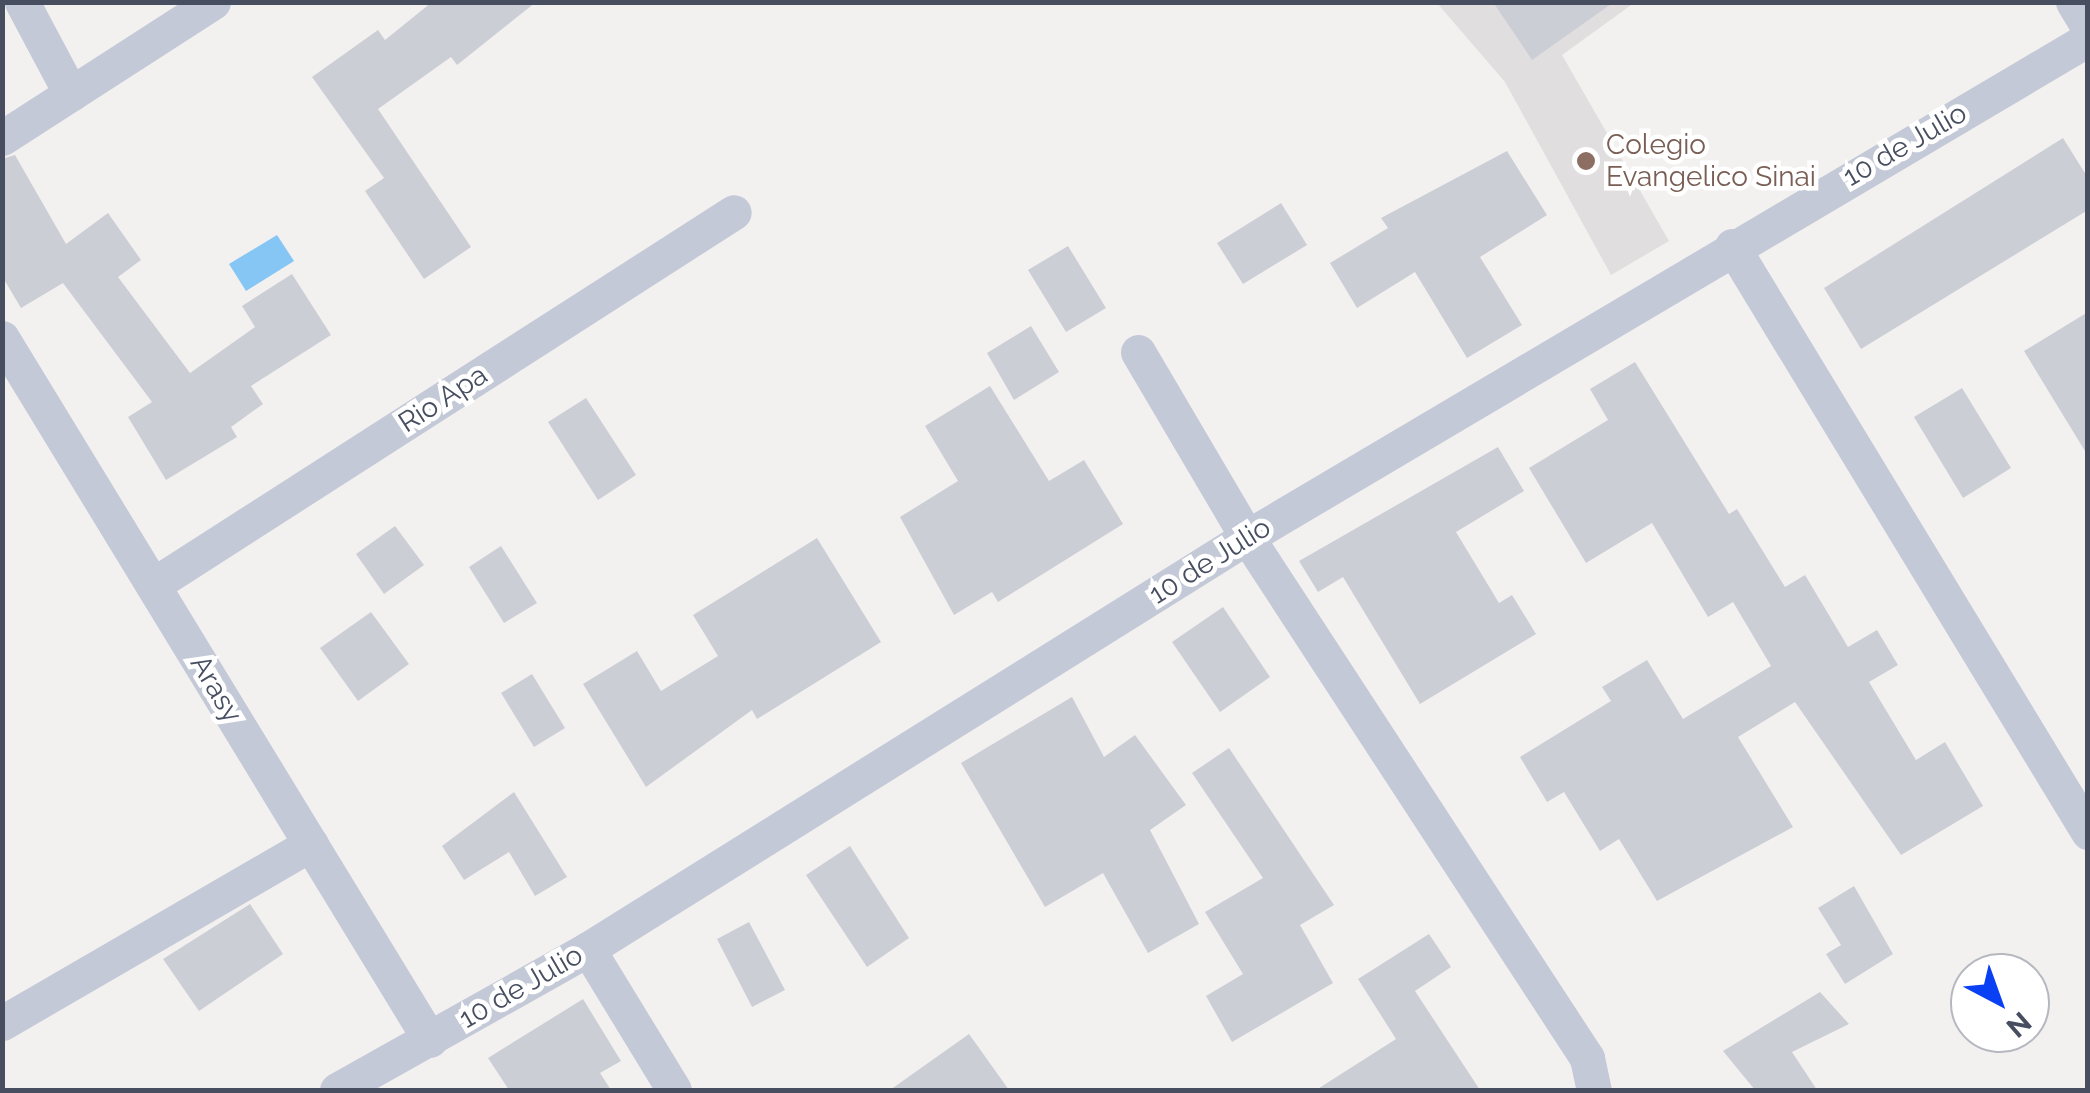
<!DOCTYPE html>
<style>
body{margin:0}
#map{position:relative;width:2090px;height:1093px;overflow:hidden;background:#f3f0f0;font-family:Raleway,sans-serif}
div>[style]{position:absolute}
.education>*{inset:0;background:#e1dedf}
.water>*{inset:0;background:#85c6f4}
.building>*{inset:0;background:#ccced6}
.street>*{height:35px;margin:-17.5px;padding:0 17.5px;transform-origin:17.5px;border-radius:17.5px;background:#c3c9d6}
.dots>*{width:28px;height:28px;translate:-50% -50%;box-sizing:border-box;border:5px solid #fff;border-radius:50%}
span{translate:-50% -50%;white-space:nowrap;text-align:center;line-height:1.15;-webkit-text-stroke:9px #fff;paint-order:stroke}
.education-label{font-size:28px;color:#785e54}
.left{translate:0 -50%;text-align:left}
.street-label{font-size:28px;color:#464e60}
.frame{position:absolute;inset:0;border:5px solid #464e60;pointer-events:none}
.north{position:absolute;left:1950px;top:953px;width:100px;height:100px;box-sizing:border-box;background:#fff;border:2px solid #b5b8bf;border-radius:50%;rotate:139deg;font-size:28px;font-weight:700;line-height:40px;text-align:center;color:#464e60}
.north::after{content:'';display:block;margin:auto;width:35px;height:45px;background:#0940f4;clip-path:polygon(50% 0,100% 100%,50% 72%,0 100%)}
</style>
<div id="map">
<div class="education">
<div style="clip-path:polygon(1437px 3px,1634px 3px,1562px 55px,1669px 241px,1611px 275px,1505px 82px)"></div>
</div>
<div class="water">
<div style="clip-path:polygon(277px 235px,294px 261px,246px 291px,229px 264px)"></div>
</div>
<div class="building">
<div style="clip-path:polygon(432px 2px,536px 2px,457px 65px,451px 57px,378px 109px,471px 247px,424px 279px,365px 191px,384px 178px,312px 77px,378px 30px,385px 40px)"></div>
<div style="clip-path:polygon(1493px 2px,1614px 2px,1532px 60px)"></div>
<div style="clip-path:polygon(2063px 138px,2088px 178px,2088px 210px,1861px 349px,1824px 288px)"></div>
<div style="clip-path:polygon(1507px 151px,1547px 215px,1480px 257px,1522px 325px,1467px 358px,1415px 272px,1357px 308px,1330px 263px,1388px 228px,1381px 218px)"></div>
<div style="clip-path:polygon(15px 155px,66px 244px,108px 213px,141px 260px,118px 277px,190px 373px,255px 327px,242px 306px,292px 274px,331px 335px,251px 386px,263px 404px,231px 427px,237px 437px,166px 480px,128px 417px,152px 402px,63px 283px,21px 308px,2px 276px,2px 159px)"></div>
<div style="clip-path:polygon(1281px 203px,1307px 245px,1243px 284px,1217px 243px)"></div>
<div style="clip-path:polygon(1068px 246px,1106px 308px,1066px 332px,1028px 270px)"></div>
<div style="clip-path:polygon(2088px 312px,2088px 456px,2024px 351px)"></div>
<div style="clip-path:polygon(1031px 326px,1059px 372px,1014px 400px,987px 353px)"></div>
<div style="clip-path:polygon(1635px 362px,1729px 514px,1737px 509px,1785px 587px,1805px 575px,1848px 647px,1877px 630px,1898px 665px,1869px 682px,1916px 760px,1945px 742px,1983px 806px,1901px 855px,1795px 702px,1738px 737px,1793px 827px,1657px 901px,1619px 839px,1600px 851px,1564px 792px,1547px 802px,1520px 757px,1611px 701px,1602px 687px,1647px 660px,1683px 719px,1771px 666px,1733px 602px,1708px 617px,1652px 523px,1586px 563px,1529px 468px,1608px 420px,1590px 389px)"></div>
<div style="clip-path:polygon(990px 386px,1049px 481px,1084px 460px,1123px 524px,998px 602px,992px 592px,954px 615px,900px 517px,958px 481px,925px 426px)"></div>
<div style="clip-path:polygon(1962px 388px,2011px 468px,1963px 498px,1914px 417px)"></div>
<div style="clip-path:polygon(586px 398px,636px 475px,598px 500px,548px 422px)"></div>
<div style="clip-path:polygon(1498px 447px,1524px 491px,1456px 532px,1499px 603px,1512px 595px,1536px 634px,1420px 704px,1343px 577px,1318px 592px,1299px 561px)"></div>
<div style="clip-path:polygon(395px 526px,424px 565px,384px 594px,356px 554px)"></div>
<div style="clip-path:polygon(817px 538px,881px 642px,757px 719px,752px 710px,646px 787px,583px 684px,637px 651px,661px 691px,718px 656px,693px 615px)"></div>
<div style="clip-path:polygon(501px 546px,537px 603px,504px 623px,469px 567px)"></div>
<div style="clip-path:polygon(1223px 607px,1270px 677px,1220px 712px,1172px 642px)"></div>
<div style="clip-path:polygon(371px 612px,409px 664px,358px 701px,320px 648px)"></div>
<div style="clip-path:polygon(532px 674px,565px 728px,534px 747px,501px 693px)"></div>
<div style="clip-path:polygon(1072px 697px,1104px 757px,1135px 735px,1186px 805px,1150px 830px,1199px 924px,1148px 953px,1103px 873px,1045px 907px,961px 763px)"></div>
<div style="clip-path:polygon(1229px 748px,1334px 905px,1300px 925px,1333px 983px,1232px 1042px,1206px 996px,1243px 974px,1205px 912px,1263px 878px,1192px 773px)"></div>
<div style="clip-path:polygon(514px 792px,567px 877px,535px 896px,509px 852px,464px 880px,442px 846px)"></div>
<div style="clip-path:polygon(850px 846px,909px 938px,867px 967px,806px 875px)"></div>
<div style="clip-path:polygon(1854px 886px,1893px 954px,1845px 984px,1826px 954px,1841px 945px,1818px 908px)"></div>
<div style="clip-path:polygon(250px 904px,283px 954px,199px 1011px,163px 959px)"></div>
<div style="clip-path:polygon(749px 922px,785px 990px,752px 1007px,717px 939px)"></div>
<div style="clip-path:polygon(1429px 934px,1451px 967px,1415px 991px,1480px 1090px,1316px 1090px,1396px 1039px,1358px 979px)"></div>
<div style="clip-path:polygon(1820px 992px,1849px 1024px,1792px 1052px,1817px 1090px,1755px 1090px,1723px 1051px)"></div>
<div style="clip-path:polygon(583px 999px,621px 1061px,600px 1073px,611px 1090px,509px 1090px,488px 1058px)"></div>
<div style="clip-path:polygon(969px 1034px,1009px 1090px,890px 1090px)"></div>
</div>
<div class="street">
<div style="left:22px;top:2px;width:104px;rotate:62deg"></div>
<div style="left:2073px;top:2px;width:29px;rotate:59deg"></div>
<div style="left:2px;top:138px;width:251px;rotate:-32.8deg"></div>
<div style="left:1732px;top:246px;width:686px;rotate:58.72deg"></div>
<div style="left:2px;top:338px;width:822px;rotate:58.63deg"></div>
<div style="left:1138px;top:352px;width:215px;rotate:59.5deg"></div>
<div style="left:1247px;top:537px;width:622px;rotate:56.87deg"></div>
<div style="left:1587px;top:1058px;width:33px;rotate:78deg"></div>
<div style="left:153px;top:585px;width:690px;rotate:-32.7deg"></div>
<div style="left:588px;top:949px;width:165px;rotate:58.6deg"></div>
<div style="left:2px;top:1023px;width:357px;rotate:-30.1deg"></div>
<div style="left:337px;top:1090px;width:288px;rotate:-29.3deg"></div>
<div style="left:588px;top:949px;width:777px;rotate:-32.01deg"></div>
<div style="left:1247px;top:537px;width:977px;rotate:-30.63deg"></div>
</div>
<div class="dots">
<div style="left:1586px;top:161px;background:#8d6e63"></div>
</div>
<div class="education-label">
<span class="left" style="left:1606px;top:161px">Colegio<br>Evangelico Sinai</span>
</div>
<div class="street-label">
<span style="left:1905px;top:145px;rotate:-30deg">10 de Julio</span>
<span style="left:443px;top:399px;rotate:-33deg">Rio Apa</span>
<span style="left:1210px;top:561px;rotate:-32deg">10 de Julio</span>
<span style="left:216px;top:689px;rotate:59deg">Arasy</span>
<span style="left:521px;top:987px;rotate:-30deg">10 de Julio</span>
</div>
<div class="frame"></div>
<div class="north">N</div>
</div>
